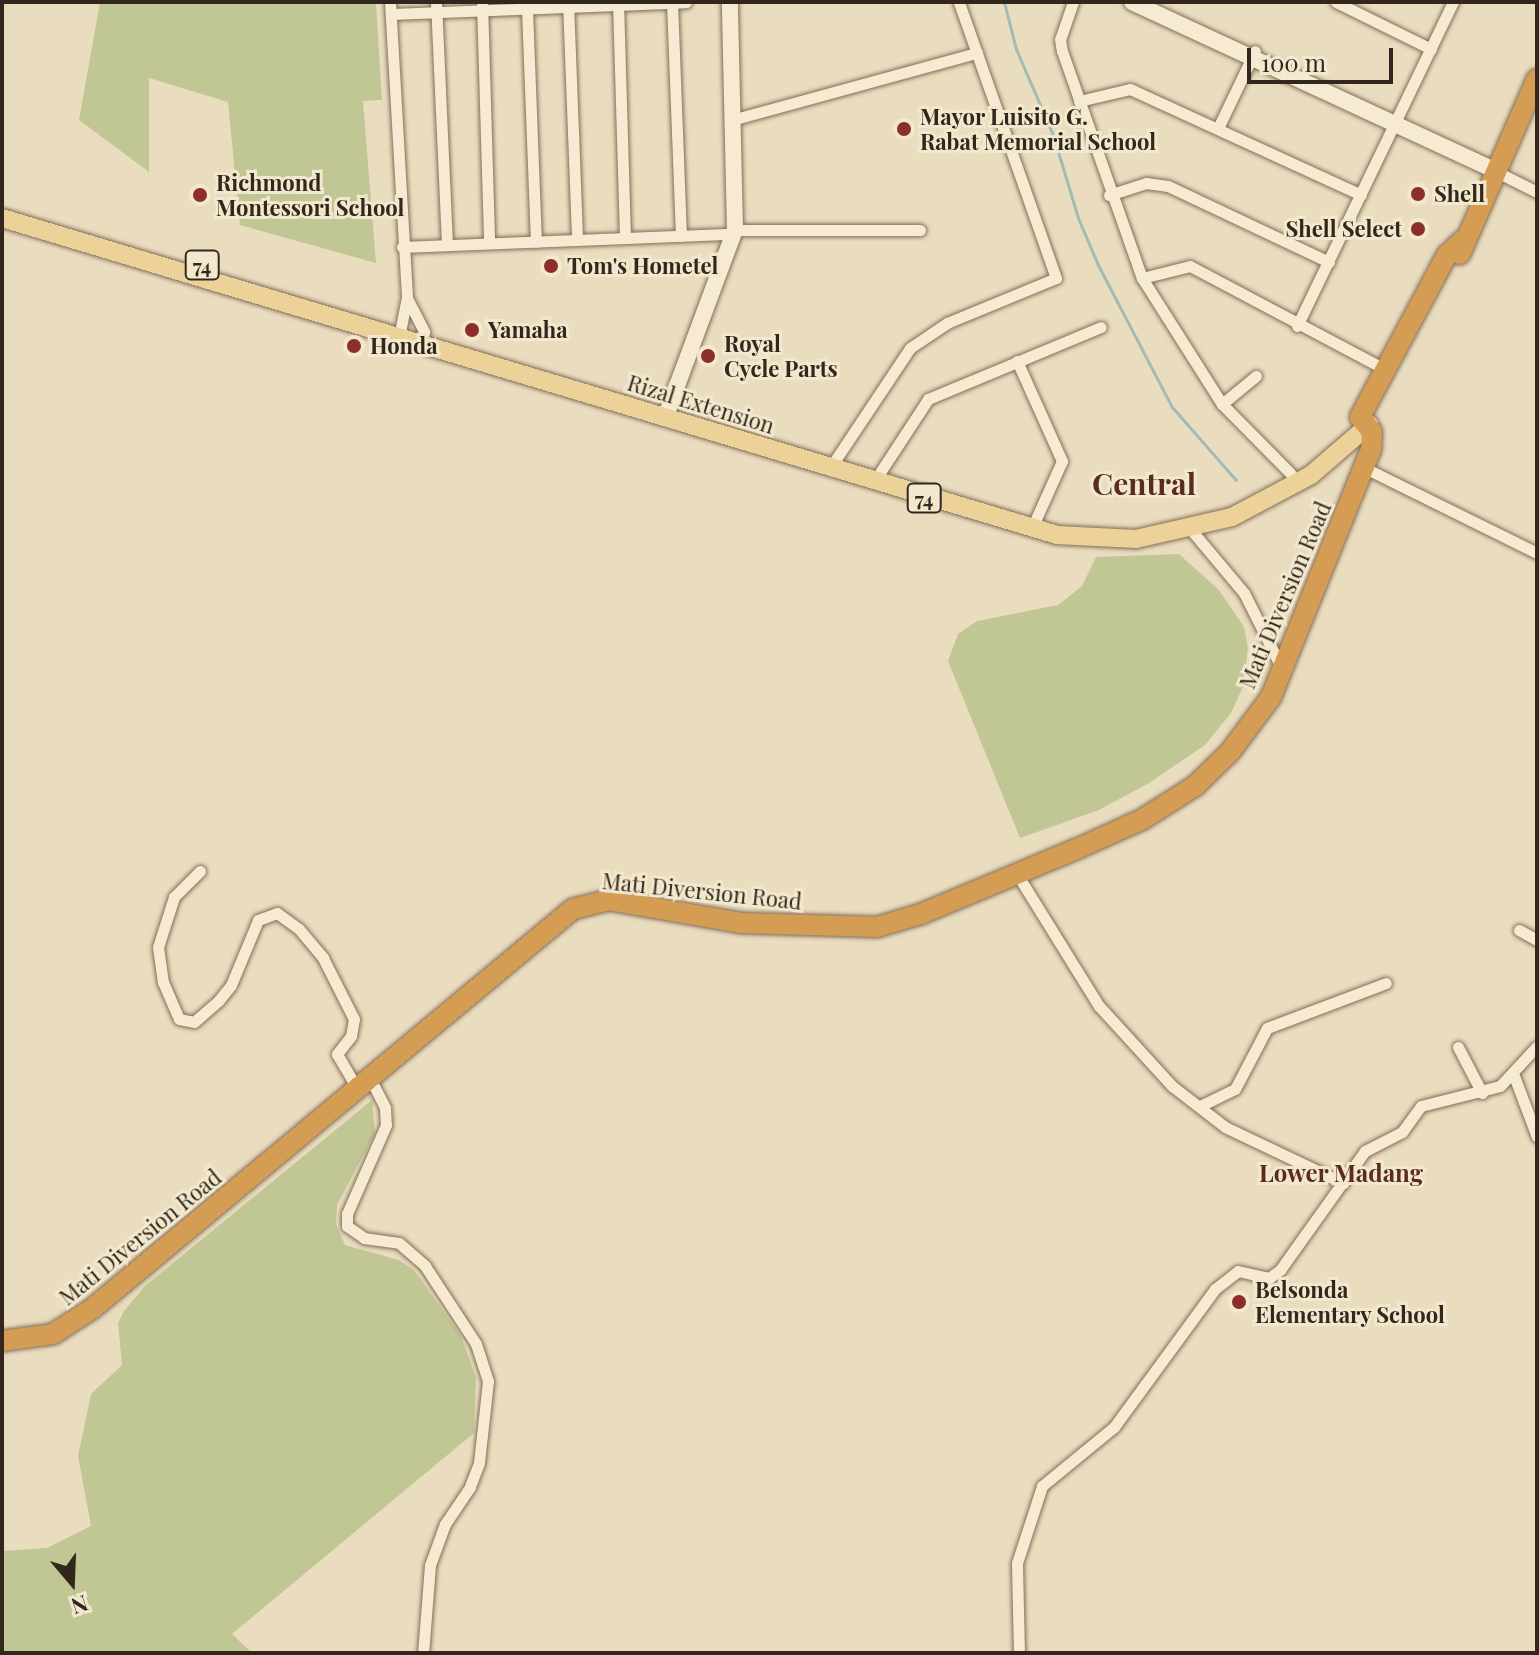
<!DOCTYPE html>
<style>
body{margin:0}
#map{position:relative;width:1539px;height:1655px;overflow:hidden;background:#eaddbf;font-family:"Playfair Display",serif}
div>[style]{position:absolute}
.green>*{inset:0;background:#c1c794}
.stream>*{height:3px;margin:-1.5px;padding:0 1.5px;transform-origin:1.5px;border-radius:1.5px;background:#a2bcb5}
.roads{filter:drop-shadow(0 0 2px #826e59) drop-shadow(0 0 2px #826e59)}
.street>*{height:11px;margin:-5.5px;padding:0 5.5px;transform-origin:5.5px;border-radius:5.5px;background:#f6ebd2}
.secondary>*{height:16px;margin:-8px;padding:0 8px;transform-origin:8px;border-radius:8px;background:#f6ebd2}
.primary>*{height:18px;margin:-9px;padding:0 9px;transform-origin:9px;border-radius:9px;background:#ecd299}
.highway>*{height:20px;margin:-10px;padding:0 10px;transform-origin:10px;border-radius:10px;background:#d59c54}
.dots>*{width:22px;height:22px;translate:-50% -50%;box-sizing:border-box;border:4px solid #f2e8ce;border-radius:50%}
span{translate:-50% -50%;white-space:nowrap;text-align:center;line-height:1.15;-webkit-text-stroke:6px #f2e8ce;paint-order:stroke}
.shield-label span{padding:2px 6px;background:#f2e8ce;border:2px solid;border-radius:6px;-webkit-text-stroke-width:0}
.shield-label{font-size:20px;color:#32271c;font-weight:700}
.poi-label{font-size:22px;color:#32271c;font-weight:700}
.left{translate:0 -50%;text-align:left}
.right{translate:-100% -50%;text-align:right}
.street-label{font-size:22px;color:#32271c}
.neighbourhood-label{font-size:24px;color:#5c2b1f;font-weight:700}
.district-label{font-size:30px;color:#5c2b1f;font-weight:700}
.frame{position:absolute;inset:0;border:4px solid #32271c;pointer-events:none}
.north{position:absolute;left:32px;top:1543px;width:80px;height:80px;-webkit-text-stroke:6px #f2e8ce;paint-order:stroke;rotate:161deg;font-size:22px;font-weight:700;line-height:32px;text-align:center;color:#32271c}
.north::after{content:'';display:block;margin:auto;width:28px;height:36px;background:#32271c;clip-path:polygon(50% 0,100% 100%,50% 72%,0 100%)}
.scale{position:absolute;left:1247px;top:48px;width:146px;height:36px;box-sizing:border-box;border:4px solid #32271c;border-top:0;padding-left:10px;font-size:24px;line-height:28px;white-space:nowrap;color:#32271c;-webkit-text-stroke:6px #f2e8ce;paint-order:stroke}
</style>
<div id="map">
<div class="green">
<div style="clip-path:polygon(100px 2px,376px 2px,382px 100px,363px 101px,376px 263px,240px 225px,228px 102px,149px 78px,149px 172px,79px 120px)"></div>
<div style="clip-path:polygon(1179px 554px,1219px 590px,1244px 627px,1248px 648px,1243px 687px,1231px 713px,1205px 745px,1149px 783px,1099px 810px,1020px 838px,948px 661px,958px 634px,977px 621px,1058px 605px,1082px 586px,1096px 557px)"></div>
<div style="clip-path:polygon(372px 1100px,375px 1133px,337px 1205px,336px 1224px,345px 1245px,399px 1260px,414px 1270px,461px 1336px,476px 1377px,474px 1433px,232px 1634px,252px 1653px,2px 1653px,2px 1551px,47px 1548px,91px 1526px,78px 1456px,91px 1394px,122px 1365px,118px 1323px,124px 1311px,145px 1286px)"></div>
</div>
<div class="stream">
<div style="left:1004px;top:2px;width:49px;rotate:75.7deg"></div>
<div style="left:1016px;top:49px;width:94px;rotate:66.7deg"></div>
<div style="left:1053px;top:135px;width:87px;rotate:73.2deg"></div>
<div style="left:1078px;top:218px;width:51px;rotate:66.9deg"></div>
<div style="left:1098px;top:265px;width:160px;rotate:62.5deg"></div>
<div style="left:1172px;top:407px;width:97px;rotate:48.8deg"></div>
</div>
<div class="roads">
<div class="street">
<div style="left:390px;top:2px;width:295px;rotate:86.7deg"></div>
<div style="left:407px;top:297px;width:41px;rotate:101.3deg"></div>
<div style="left:436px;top:2px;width:243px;rotate:87.4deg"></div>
<div style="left:482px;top:2px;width:241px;rotate:88.3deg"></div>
<div style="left:568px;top:2px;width:238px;rotate:87.8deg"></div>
<div style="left:618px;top:2px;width:236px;rotate:88.3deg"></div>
<div style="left:672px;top:2px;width:234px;rotate:87.8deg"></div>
<div style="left:1073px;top:2px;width:39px;rotate:109deg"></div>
<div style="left:1060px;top:39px;width:12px;rotate:81deg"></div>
<div style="left:1062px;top:51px;width:241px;rotate:70.6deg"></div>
<div style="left:1142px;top:278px;width:149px;rotate:57.6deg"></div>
<div style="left:1222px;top:404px;width:98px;rotate:45.4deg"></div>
<div style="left:1336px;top:2px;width:106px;rotate:26.3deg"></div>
<div style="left:527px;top:9px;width:233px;rotate:87.8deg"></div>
<div style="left:391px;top:14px;width:295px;rotate:-2.3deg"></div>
<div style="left:1079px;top:101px;width:52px;rotate:-13.2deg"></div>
<div style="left:1130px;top:89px;width:254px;rotate:24.6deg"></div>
<div style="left:735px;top:119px;width:251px;rotate:-15.3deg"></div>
<div style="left:1219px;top:126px;width:83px;rotate:-64.4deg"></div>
<div style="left:1495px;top:171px;width:47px;rotate:26.6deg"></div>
<div style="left:1109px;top:195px;width:39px;rotate:-18deg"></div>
<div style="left:1146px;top:183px;width:22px;rotate:8deg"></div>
<div style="left:1168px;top:186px;width:178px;rotate:25.3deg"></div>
<div style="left:735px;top:230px;width:185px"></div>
<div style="left:402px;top:247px;width:330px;rotate:-2.3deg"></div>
<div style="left:1142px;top:278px;width:49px;rotate:-14deg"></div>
<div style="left:1190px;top:266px;width:224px;rotate:27.9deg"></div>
<div style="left:407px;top:298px;width:38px;rotate:63deg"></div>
<div style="left:424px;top:332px;width:12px;rotate:104deg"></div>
<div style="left:1297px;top:326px;width:360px;rotate:-64.3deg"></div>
<div style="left:1017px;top:361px;width:110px;rotate:65.8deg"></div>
<div style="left:1062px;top:461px;width:76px;rotate:114.2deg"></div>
<div style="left:1222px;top:404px;width:44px;rotate:-39.5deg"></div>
<div style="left:836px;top:459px;width:133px;rotate:-56.3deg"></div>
<div style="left:910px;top:348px;width:45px;rotate:-34deg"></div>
<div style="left:947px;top:323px;width:118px;rotate:-22.4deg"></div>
<div style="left:1056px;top:278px;width:293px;rotate:-109.4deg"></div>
<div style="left:1365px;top:468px;width:192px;rotate:26.3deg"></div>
<div style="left:879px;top:474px;width:90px;rotate:-56.8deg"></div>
<div style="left:928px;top:399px;width:187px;rotate:-22.6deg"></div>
<div style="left:1187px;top:525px;width:89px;rotate:50deg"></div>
<div style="left:1244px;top:593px;width:85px;rotate:63.4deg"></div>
<div style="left:200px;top:871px;width:37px;rotate:135deg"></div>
<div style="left:174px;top:897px;width:52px;rotate:107.7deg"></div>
<div style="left:158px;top:947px;width:35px;rotate:82deg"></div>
<div style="left:163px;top:982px;width:40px;rotate:66.6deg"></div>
<div style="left:179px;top:1019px;width:15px;rotate:11deg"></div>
<div style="left:194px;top:1022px;width:33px;rotate:-41deg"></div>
<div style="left:219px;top:1000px;width:19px;rotate:-51deg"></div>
<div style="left:231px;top:985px;width:70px;rotate:-67.4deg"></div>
<div style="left:258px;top:920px;width:20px;rotate:-20deg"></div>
<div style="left:277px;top:913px;width:27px;rotate:36deg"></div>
<div style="left:299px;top:929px;width:38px;rotate:50deg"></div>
<div style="left:323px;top:958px;width:68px;rotate:63.1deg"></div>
<div style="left:354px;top:1019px;width:17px;rotate:100deg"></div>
<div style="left:351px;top:1036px;width:23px;rotate:128deg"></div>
<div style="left:337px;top:1054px;width:42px;rotate:59.7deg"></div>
<div style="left:1017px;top:874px;width:155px;rotate:58.2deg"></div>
<div style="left:1099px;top:1006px;width:108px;rotate:47.6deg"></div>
<div style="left:1172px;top:1086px;width:67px;rotate:37.7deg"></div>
<div style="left:1225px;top:1127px;width:131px;rotate:25.4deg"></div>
<div style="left:1519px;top:930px;width:21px;rotate:29deg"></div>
<div style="left:1458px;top:1047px;width:52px;rotate:62.4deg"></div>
<div style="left:1514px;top:1076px;width:65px;rotate:69.3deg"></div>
<div style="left:371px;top:1080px;width:31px;rotate:63deg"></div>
<div style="left:385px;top:1108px;width:17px;rotate:87deg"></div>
<div style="left:386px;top:1125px;width:97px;rotate:113.7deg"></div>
<div style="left:347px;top:1214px;width:12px;rotate:90deg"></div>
<div style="left:347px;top:1226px;width:21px;rotate:35deg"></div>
<div style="left:364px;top:1238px;width:35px;rotate:8deg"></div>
<div style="left:399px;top:1243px;width:35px;rotate:41deg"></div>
<div style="left:425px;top:1266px;width:93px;rotate:56.8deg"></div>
<div style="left:476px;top:1344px;width:39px;rotate:72deg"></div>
<div style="left:488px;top:1381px;width:82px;rotate:96.3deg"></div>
<div style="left:479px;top:1463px;width:26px;rotate:111deg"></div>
<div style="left:470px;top:1487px;width:45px;rotate:124deg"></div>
<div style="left:445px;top:1524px;width:44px;rotate:110.1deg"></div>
<div style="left:430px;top:1565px;width:88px;rotate:94.5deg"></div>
<div style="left:1200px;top:1106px;width:39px;rotate:-26deg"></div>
<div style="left:1235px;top:1089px;width:69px;rotate:-62.3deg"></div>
<div style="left:1267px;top:1028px;width:127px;rotate:-20.7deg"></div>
<div style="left:1019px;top:1653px;width:90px;rotate:-91.3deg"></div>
<div style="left:1017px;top:1563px;width:81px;rotate:-72deg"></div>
<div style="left:1042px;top:1486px;width:93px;rotate:-39.3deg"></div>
<div style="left:1114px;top:1427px;width:171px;rotate:-53.8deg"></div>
<div style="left:1215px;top:1289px;width:29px;rotate:-38deg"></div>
<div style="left:1238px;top:1271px;width:32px;rotate:13deg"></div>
<div style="left:1269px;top:1278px;width:14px;rotate:-36deg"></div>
<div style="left:1280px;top:1270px;width:146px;rotate:-54.5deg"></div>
<div style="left:1365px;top:1151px;width:42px;rotate:-27.2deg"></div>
<div style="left:1402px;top:1132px;width:32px;rotate:-54deg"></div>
<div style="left:1421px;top:1106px;width:81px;rotate:-14.2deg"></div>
<div style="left:1500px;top:1086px;width:54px;rotate:-47.2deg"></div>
</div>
<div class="secondary">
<div style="left:1132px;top:2px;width:399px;rotate:24.9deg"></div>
<div style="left:665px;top:418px;width:201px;rotate:-69.6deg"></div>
<div style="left:735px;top:230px;width:228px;rotate:-91.3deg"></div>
</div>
<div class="primary">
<div style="left:2px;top:218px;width:1102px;rotate:16.72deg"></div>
<div style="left:1057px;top:535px;width:79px;rotate:2.9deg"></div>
<div style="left:1136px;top:539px;width:98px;rotate:-12.9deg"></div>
<div style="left:1232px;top:517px;width:89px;rotate:-28deg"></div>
<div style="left:1311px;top:475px;width:77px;rotate:-40.8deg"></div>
</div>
<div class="highway">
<div style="left:1460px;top:254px;width:191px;rotate:-66.3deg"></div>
<div style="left:2px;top:1341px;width:51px;rotate:-7.8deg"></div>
<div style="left:53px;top:1334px;width:46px;rotate:-32.7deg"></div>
<div style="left:92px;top:1309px;width:626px;rotate:-39.75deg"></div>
<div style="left:573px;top:909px;width:36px;rotate:-14deg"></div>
<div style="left:608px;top:900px;width:135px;rotate:9.8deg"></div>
<div style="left:741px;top:923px;width:136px;rotate:1.7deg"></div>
<div style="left:877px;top:927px;width:46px;rotate:-16.5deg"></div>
<div style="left:921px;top:914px;width:171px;rotate:-22.7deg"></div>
<div style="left:1079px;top:848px;width:70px;rotate:-24.4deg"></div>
<div style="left:1143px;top:819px;width:62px;rotate:-32.4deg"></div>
<div style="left:1195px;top:786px;width:49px;rotate:-44.2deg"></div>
<div style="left:1230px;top:752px;width:69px;rotate:-53.3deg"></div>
<div style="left:1271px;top:697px;width:266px;rotate:-68deg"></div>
<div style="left:1371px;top:450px;width:18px;rotate:-87deg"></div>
<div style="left:1372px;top:432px;width:19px;rotate:-129deg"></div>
<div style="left:1360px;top:417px;width:184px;rotate:-61.8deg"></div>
<div style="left:1447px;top:255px;width:21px;rotate:-43deg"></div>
</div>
</div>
<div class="dots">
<div style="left:904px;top:129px;background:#8c2d2e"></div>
<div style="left:1418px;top:194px;background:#8c2d2e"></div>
<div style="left:200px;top:195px;background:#8c2d2e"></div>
<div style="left:1418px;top:229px;background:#8c2d2e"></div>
<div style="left:551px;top:266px;background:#8c2d2e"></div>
<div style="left:472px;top:330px;background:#8c2d2e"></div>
<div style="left:354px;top:346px;background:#8c2d2e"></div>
<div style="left:708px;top:356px;background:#8c2d2e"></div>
<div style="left:1239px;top:1302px;background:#8c2d2e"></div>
</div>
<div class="shield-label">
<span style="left:202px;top:265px">74</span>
<span style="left:924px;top:498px">74</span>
</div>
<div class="poi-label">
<span class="left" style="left:920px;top:129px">Mayor Luisito G.<br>Rabat Memorial School</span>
<span class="left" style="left:216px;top:195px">Richmond<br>Montessori School</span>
<span class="left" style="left:1434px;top:194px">Shell</span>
<span class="right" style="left:1402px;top:229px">Shell Select</span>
<span class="left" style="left:567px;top:266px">Tom's Hometel</span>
<span class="left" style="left:488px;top:330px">Yamaha</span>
<span class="left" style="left:724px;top:356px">Royal<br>Cycle Parts</span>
<span class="left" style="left:370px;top:346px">Honda</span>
<span class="left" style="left:1255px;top:1302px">Belsonda<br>Elementary School</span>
</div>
<div class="street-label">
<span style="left:701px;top:404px;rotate:17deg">Rizal Extension</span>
<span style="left:1285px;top:595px;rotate:-67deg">Mati Diversion Road</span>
<span style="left:702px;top:891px;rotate:6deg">Mati Diversion Road</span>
<span style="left:140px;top:1237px;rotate:-39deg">Mati Diversion Road</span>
</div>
<div class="neighbourhood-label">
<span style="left:1341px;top:1173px">Lower Madang</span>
</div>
<div class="district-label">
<span style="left:1144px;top:483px">Central</span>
</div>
<div class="frame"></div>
<div class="north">N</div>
<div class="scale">100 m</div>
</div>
